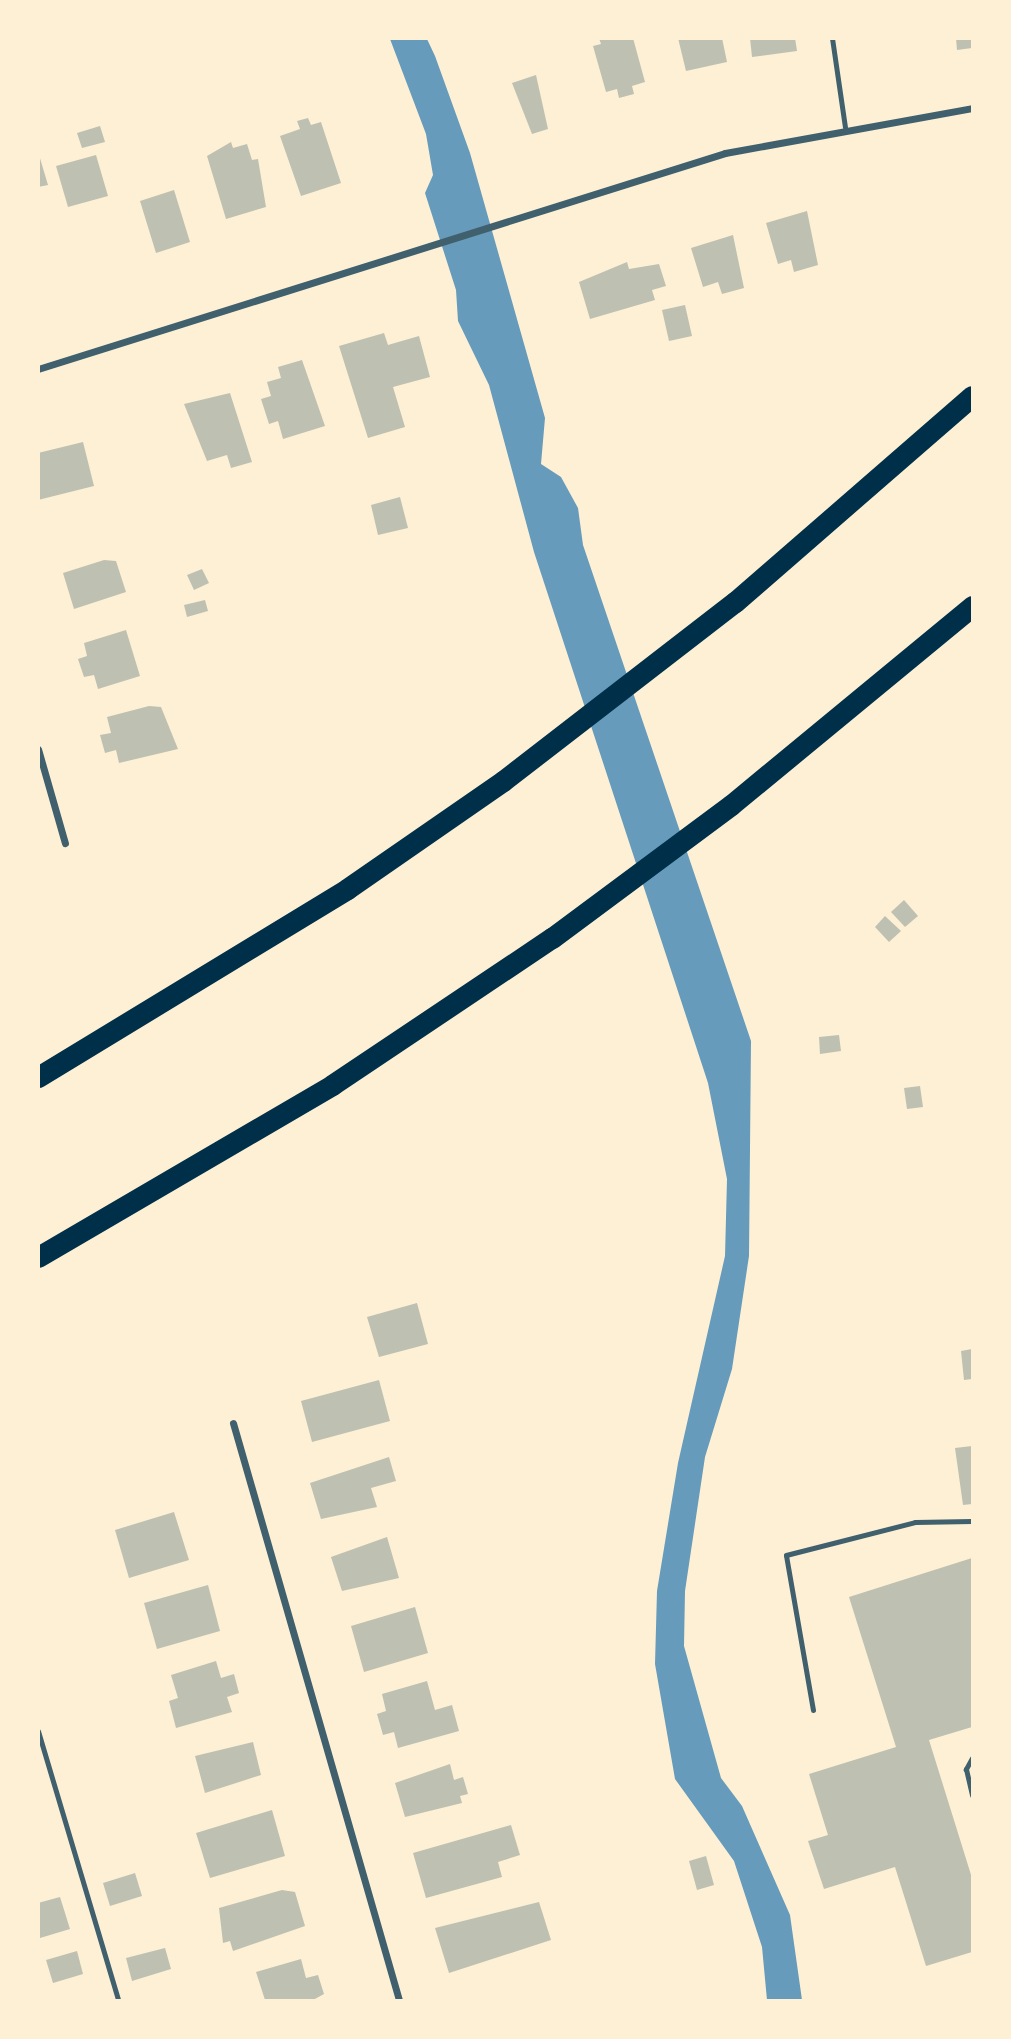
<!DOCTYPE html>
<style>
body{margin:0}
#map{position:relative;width:1011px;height:2039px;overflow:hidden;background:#fdf0d5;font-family:"Roboto Condensed",sans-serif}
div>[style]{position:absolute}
.water>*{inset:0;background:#669bbc}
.building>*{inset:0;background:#bec0b2}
.service>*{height:5px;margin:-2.5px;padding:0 2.5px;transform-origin:2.5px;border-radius:2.5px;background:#3f606c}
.minor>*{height:7px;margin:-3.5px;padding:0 3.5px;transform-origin:3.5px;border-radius:3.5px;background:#3f606c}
.motorway>*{height:21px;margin:-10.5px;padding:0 10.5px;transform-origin:10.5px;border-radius:10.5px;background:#003049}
span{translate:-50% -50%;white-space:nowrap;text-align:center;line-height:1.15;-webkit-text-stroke:7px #fdf0d5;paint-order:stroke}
.frame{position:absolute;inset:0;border:40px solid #fdf0d5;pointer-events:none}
</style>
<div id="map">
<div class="water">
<div style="clip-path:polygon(390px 39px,427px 39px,435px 56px,470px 153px,545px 418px,541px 464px,561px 477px,578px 508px,583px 545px,751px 1041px,749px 1256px,732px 1369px,705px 1457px,685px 1591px,684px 1646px,721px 1778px,742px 1806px,790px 1915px,802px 2000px,767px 2000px,762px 1947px,734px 1861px,675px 1779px,655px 1664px,657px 1591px,678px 1463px,725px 1256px,727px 1179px,708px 1083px,534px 552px,489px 385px,458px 321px,456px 290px,425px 193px,433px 175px,426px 134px)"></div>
</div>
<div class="building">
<div style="clip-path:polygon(599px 38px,633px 38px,645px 82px,632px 86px,634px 94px,619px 98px,617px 89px,606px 92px,593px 46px,601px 44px)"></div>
<div style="clip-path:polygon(678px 38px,722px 38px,727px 62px,686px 71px)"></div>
<div style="clip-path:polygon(750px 38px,795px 38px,797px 51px,752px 57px)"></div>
<div style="clip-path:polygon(956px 38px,972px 38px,972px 48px,957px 50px)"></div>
<div style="clip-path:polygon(536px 75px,548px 129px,532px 134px,512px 83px)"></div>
<div style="clip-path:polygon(308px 118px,311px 125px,321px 122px,341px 183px,301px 196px,280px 136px,300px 129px,297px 121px)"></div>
<div style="clip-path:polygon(100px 126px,105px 142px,82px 148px,77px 133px)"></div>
<div style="clip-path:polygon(231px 142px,233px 148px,247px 144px,252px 160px,258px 159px,266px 207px,226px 219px,207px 156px)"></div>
<div style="clip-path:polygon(39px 155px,48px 185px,38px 187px,38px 156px)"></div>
<div style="clip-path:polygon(96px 155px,108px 196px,68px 207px,56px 166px)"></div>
<div style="clip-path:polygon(174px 190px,190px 242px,156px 253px,140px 201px)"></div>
<div style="clip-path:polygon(807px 211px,818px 265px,794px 272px,791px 260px,778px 264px,766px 223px)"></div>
<div style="clip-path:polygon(733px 235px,744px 288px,722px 294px,718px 282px,703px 287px,691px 248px)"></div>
<div style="clip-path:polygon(627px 262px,629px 269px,659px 264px,666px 286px,652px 290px,655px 300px,590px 319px,579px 282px)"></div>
<div style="clip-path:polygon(685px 305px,692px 336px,669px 341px,662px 310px)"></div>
<div style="clip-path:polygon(384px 333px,388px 345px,419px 336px,430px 377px,393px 387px,405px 427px,368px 438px,339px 346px)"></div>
<div style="clip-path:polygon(302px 360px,325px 426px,283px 439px,278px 421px,269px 424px,261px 399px,271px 396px,267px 382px,281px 378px,278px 367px)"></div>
<div style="clip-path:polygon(230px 393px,252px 462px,231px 468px,227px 455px,207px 461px,184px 404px)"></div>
<div style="clip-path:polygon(83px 442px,94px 486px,38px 500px,38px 453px)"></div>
<div style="clip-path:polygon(400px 497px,408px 528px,378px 535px,371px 505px)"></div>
<div style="clip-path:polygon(104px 560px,116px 561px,126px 592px,74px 609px,63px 573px)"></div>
<div style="clip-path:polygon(202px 569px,209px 583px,194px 590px,187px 575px)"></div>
<div style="clip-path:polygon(205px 600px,208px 611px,187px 617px,184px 605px)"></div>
<div style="clip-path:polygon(126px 630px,140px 676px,98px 689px,94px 675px,84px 677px,78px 659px,87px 656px,84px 643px)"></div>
<div style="clip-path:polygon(149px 706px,161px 707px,178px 749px,119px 763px,116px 750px,105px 753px,100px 735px,111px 733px,107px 717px)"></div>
<div style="clip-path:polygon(904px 900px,918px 916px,905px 927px,891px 912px)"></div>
<div style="clip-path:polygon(885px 916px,901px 931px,889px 942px,875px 927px)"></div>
<div style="clip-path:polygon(839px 1035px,841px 1051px,820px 1054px,819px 1037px)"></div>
<div style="clip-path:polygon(920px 1086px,923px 1107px,907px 1109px,904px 1088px)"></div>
<div style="clip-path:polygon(417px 1303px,428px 1344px,379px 1357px,367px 1317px)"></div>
<div style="clip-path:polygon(972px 1349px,972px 1379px,964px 1380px,961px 1351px)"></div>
<div style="clip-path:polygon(379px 1380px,390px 1421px,312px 1442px,301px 1401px)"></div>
<div style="clip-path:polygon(972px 1446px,972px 1504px,963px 1505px,955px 1448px)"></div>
<div style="clip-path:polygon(389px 1457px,396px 1481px,371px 1488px,377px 1507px,321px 1519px,310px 1483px)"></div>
<div style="clip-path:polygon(174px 1512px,189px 1560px,129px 1578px,115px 1530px)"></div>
<div style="clip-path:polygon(387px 1537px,399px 1578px,342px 1591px,331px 1557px)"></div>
<div style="clip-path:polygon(972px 1558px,972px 1727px,929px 1740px,972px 1878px,972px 1952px,926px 1966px,895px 1867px,824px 1889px,808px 1841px,828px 1835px,809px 1774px,896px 1747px,849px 1597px)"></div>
<div style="clip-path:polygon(208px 1585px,220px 1631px,157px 1649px,144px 1603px)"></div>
<div style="clip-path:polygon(415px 1607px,428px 1653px,364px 1672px,351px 1626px)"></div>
<div style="clip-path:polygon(216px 1661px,221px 1678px,234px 1674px,239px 1693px,227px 1697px,232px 1712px,176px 1728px,169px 1701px,178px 1698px,171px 1675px)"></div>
<div style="clip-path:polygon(427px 1681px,435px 1710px,452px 1705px,459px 1731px,398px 1748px,394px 1732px,383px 1735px,377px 1714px,386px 1711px,382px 1694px)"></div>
<div style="clip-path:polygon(253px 1742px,261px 1775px,205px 1793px,195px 1756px)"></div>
<div style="clip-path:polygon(450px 1764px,454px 1780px,463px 1777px,468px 1794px,460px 1796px,462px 1803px,405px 1817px,395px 1783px)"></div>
<div style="clip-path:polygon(272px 1810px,285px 1856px,210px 1878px,196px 1833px)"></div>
<div style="clip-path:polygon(511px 1825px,520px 1855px,498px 1862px,502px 1877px,426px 1898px,413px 1853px)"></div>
<div style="clip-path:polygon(706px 1856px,714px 1885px,697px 1890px,689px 1861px)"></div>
<div style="clip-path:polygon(135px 1873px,142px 1896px,110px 1906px,103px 1883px)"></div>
<div style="clip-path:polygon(282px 1890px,295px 1892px,305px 1926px,233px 1951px,230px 1941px,223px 1943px,219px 1908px)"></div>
<div style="clip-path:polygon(60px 1897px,70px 1929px,40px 1938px,38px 1903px)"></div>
<div style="clip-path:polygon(539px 1902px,551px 1940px,449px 1973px,435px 1928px)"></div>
<div style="clip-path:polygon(165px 1948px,171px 1969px,132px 1981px,126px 1958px)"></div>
<div style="clip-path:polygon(77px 1951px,83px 1974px,53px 1983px,46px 1960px)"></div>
<div style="clip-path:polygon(301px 1959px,306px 1978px,318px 1975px,324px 1994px,313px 2000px,265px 2000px,256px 1972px)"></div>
</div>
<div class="service">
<div style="left:832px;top:38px;width:90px;rotate:81.7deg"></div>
<div style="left:813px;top:1710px;width:157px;rotate:-99.9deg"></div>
<div style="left:786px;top:1555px;width:133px;rotate:-14.3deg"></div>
<div style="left:915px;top:1522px;width:57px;rotate:-1deg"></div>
<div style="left:38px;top:1731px;width:281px;rotate:73.4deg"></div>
<div style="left:972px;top:1758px;width:13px;rotate:119deg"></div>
<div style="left:966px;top:1769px;width:27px;rotate:77deg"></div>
</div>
<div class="minor">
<div style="left:38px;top:369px;width:720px;rotate:-17.45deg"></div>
<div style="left:725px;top:153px;width:251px;rotate:-10.3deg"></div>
<div style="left:38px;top:749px;width:98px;rotate:74deg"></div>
<div style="left:233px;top:1423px;width:600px;rotate:73.95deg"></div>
</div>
<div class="motorway">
<div style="left:38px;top:1077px;width:362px;rotate:-31.3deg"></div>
<div style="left:347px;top:889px;width:190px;rotate:-34.7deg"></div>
<div style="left:503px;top:781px;width:293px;rotate:-37.7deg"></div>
<div style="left:735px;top:602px;width:314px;rotate:-41deg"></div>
<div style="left:38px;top:1257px;width:341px;rotate:-30.3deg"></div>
<div style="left:332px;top:1085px;width:265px;rotate:-33.8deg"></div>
<div style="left:552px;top:938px;width:223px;rotate:-36.6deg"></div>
<div style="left:731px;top:805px;width:313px;rotate:-39.5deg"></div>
</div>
<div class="frame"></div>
</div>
